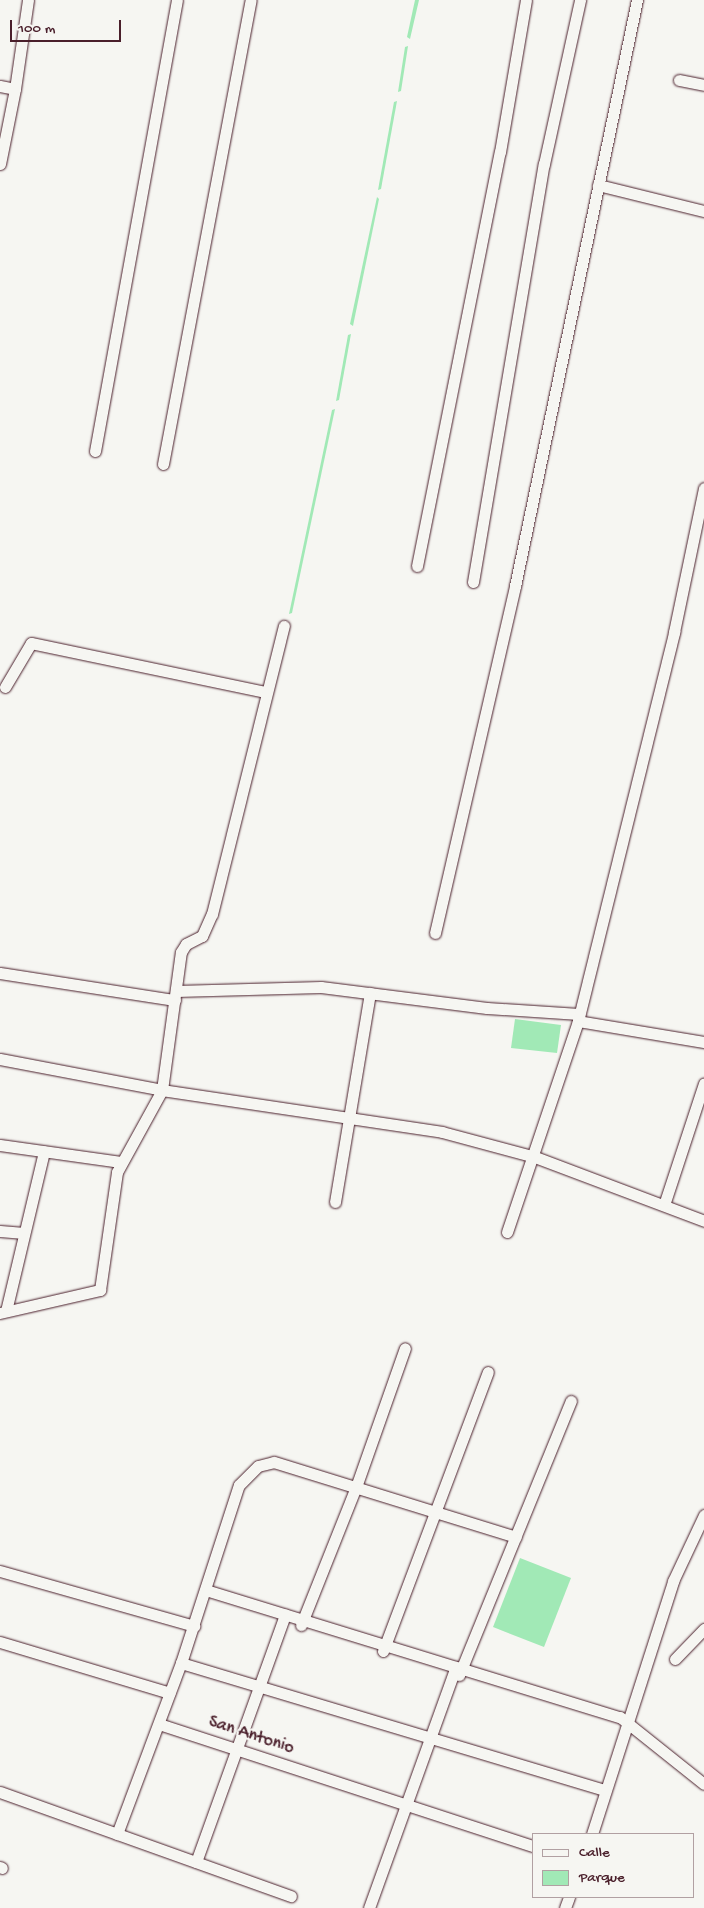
<!DOCTYPE html>
<style>
body{margin:0}
#map{position:relative;width:704px;height:1908px;overflow:hidden;background:#f6f6f2;font-family:"Gochi Hand",sans-serif}
div>[style]{position:absolute}
.green>*{inset:0;background:#a1e9b6}
.roads{filter:drop-shadow(0 0 1px #4a1f2b) drop-shadow(0 0 1px #4a1f2b)}
.minor>*{height:11px;margin:-5.5px;padding:0 5.5px;transform-origin:5.5px;border-radius:5.5px;background:#f6f6f2}
span{translate:-50% -50%;white-space:nowrap;text-align:center;line-height:1.15;-webkit-text-stroke:4.5px #f6f6f2;paint-order:stroke}
.street-label{font-size:18px;color:#4a1f2b}
.legend{position:absolute;left:532px;top:1833px;width:162px;height:65px;box-sizing:border-box;background:#f6f6f2;border:1px solid #b1a0a2;margin:0;padding:6px 9px;list-style:none;font-size:15px;color:#4a1f2b}
.legend li{display:flex;align-items:center;gap:10px;height:25px}
.legend b{width:25px;border:1px solid #b1a0a2}
.scale{position:absolute;left:10px;top:20px;width:111px;height:22px;box-sizing:border-box;border:2px solid #4a1f2b;border-top:0;padding-left:6px;font-size:15px;line-height:18px;white-space:nowrap;color:#4a1f2b;-webkit-text-stroke:4px #f6f6f2;paint-order:stroke}
</style>
<div id="map">
<div class="green">
<div style="clip-path:polygon(415px 0,419px 0,410px 39px,407px 37px)"></div>
<div style="clip-path:polygon(408px 46px,401px 91px,398px 92px,405px 47px)"></div>
<div style="clip-path:polygon(397px 101px,381px 189px,378px 190px,394px 102px)"></div>
<div style="clip-path:polygon(377px 197px,379px 199px,353px 326px,350px 324px)"></div>
<div style="clip-path:polygon(351px 334px,339px 400px,336px 401px,348px 335px)"></div>
<div style="clip-path:polygon(335px 409px,292px 613px,289px 614px,332px 410px)"></div>
<div style="clip-path:polygon(515px 1019px,561px 1025px,557px 1053px,511px 1048px)"></div>
<div style="clip-path:polygon(520px 1558px,571px 1578px,544px 1647px,493px 1627px)"></div>
</div>
<div class="roads">
<div class="minor">
<div style="left:679px;top:80px;width:25px;rotate:11deg"></div>
<div style="left:0;top:86px;width:15px;rotate:11deg"></div>
<div style="left:0;top:164px;width:76px;rotate:-78.7deg"></div>
<div style="left:15px;top:89px;width:90px;rotate:-81.7deg"></div>
<div style="left:598px;top:185px;width:109px;rotate:13.8deg"></div>
<div style="left:95px;top:451px;width:458px;rotate:-79.7deg"></div>
<div style="left:163px;top:464px;width:472px;rotate:-79.3deg"></div>
<div style="left:417px;top:566px;width:422px;rotate:-78.7deg"></div>
<div style="left:500px;top:152px;width:154px;rotate:-80.3deg"></div>
<div style="left:473px;top:582px;width:424px;rotate:-80.4deg"></div>
<div style="left:544px;top:164px;width:168px;rotate:-77.6deg"></div>
<div style="left:5px;top:687px;width:51px;rotate:-59.4deg"></div>
<div style="left:31px;top:643px;width:240px;rotate:11.8deg"></div>
<div style="left:435px;top:933px;width:356px;rotate:-77deg"></div>
<div style="left:515px;top:586px;width:599px;rotate:-78.24deg"></div>
<div style="left:0;top:973px;width:177px;rotate:8.8deg"></div>
<div style="left:176px;top:991px;width:145px;rotate:-1.6deg"></div>
<div style="left:321px;top:987px;width:167px;rotate:7.2deg"></div>
<div style="left:487px;top:1008px;width:92px;rotate:3.7deg"></div>
<div style="left:578px;top:1021px;width:128px;rotate:9.5deg"></div>
<div style="left:0;top:1059px;width:165px;rotate:10.8deg"></div>
<div style="left:162px;top:1090px;width:283px;rotate:8.5deg"></div>
<div style="left:442px;top:1132px;width:96px;rotate:15deg"></div>
<div style="left:535px;top:1157px;width:181px;rotate:20.7deg"></div>
<div style="left:0;top:1145px;width:122px;rotate:8deg"></div>
<div style="left:335px;top:1202px;width:212px;rotate:-80.5deg"></div>
<div style="left:664px;top:1205px;width:128px;rotate:-71.8deg"></div>
<div style="left:0;top:1231px;width:24px;rotate:5deg"></div>
<div style="left:507px;top:1232px;width:223px;rotate:-71.4deg"></div>
<div style="left:578px;top:1021px;width:401px;rotate:-76.1deg"></div>
<div style="left:674px;top:632px;width:147px;rotate:-78.2deg"></div>
<div style="left:6px;top:1311px;width:164px;rotate:-76.6deg"></div>
<div style="left:0;top:1313px;width:103px;rotate:-13deg"></div>
<div style="left:100px;top:1290px;width:119px;rotate:-81.8deg"></div>
<div style="left:117px;top:1172px;width:94px;rotate:-61.2deg"></div>
<div style="left:162px;top:1090px;width:139px;rotate:-82.2deg"></div>
<div style="left:181px;top:952px;width:9px;rotate:-58deg"></div>
<div style="left:186px;top:944px;width:18px;rotate:-27deg"></div>
<div style="left:202px;top:936px;width:24px;rotate:-66deg"></div>
<div style="left:212px;top:914px;width:297px;rotate:-76deg"></div>
<div style="left:0;top:1571px;width:202px;rotate:15.8deg"></div>
<div style="left:206px;top:1590px;width:433px;rotate:17.1deg"></div>
<div style="left:620px;top:1717px;width:107px;rotate:38.6deg"></div>
<div style="left:301px;top:1625px;width:149px;rotate:-68.3deg"></div>
<div style="left:356px;top:1487px;width:147px;rotate:-70.6deg"></div>
<div style="left:0;top:1642px;width:177px;rotate:16.7deg"></div>
<div style="left:383px;top:1651px;width:298px;rotate:-69.4deg"></div>
<div style="left:675px;top:1659px;width:42px;rotate:-46deg"></div>
<div style="left:181px;top:1663px;width:443px;rotate:16.7deg"></div>
<div style="left:459px;top:1675px;width:296px;rotate:-67.8deg"></div>
<div style="left:159px;top:1724px;width:393px;rotate:18.1deg"></div>
<div style="left:0;top:1792px;width:309px;rotate:19.7deg"></div>
<div style="left:117px;top:1834px;width:183px;rotate:-69.5deg"></div>
<div style="left:181px;top:1663px;width:187px;rotate:-72deg"></div>
<div style="left:239px;top:1485px;width:27px;rotate:-45deg"></div>
<div style="left:258px;top:1466px;width:16px;rotate:-14deg"></div>
<div style="left:274px;top:1462px;width:253px;rotate:17.2deg"></div>
<div style="left:592px;top:1834px;width:266px;rotate:-72.2deg"></div>
<div style="left:673px;top:1581px;width:73px;rotate:-64.8deg"></div>
<div style="left:196px;top:1862px;width:263px;rotate:-70.2deg"></div>
<div style="left:0;top:1867px;width:2px;rotate:27deg"></div>
<div style="left:369px;top:1908px;width:256px;rotate:-70.2deg"></div>
<div style="left:565px;top:1908px;width:12px;rotate:-70deg"></div>
</div>
</div>
<div class="street-label">
<span style="left:251px;top:1736px;rotate:18deg">San Antonio</span>
</div>
<ul class="legend">
<li><b style="height:6px;background:#f6f6f2"></b>Calle</li>
<li><b style="height:14px;background:#a1e9b6"></b>Parque</li>
</ul>
<div class="scale">100 m</div>
</div>
